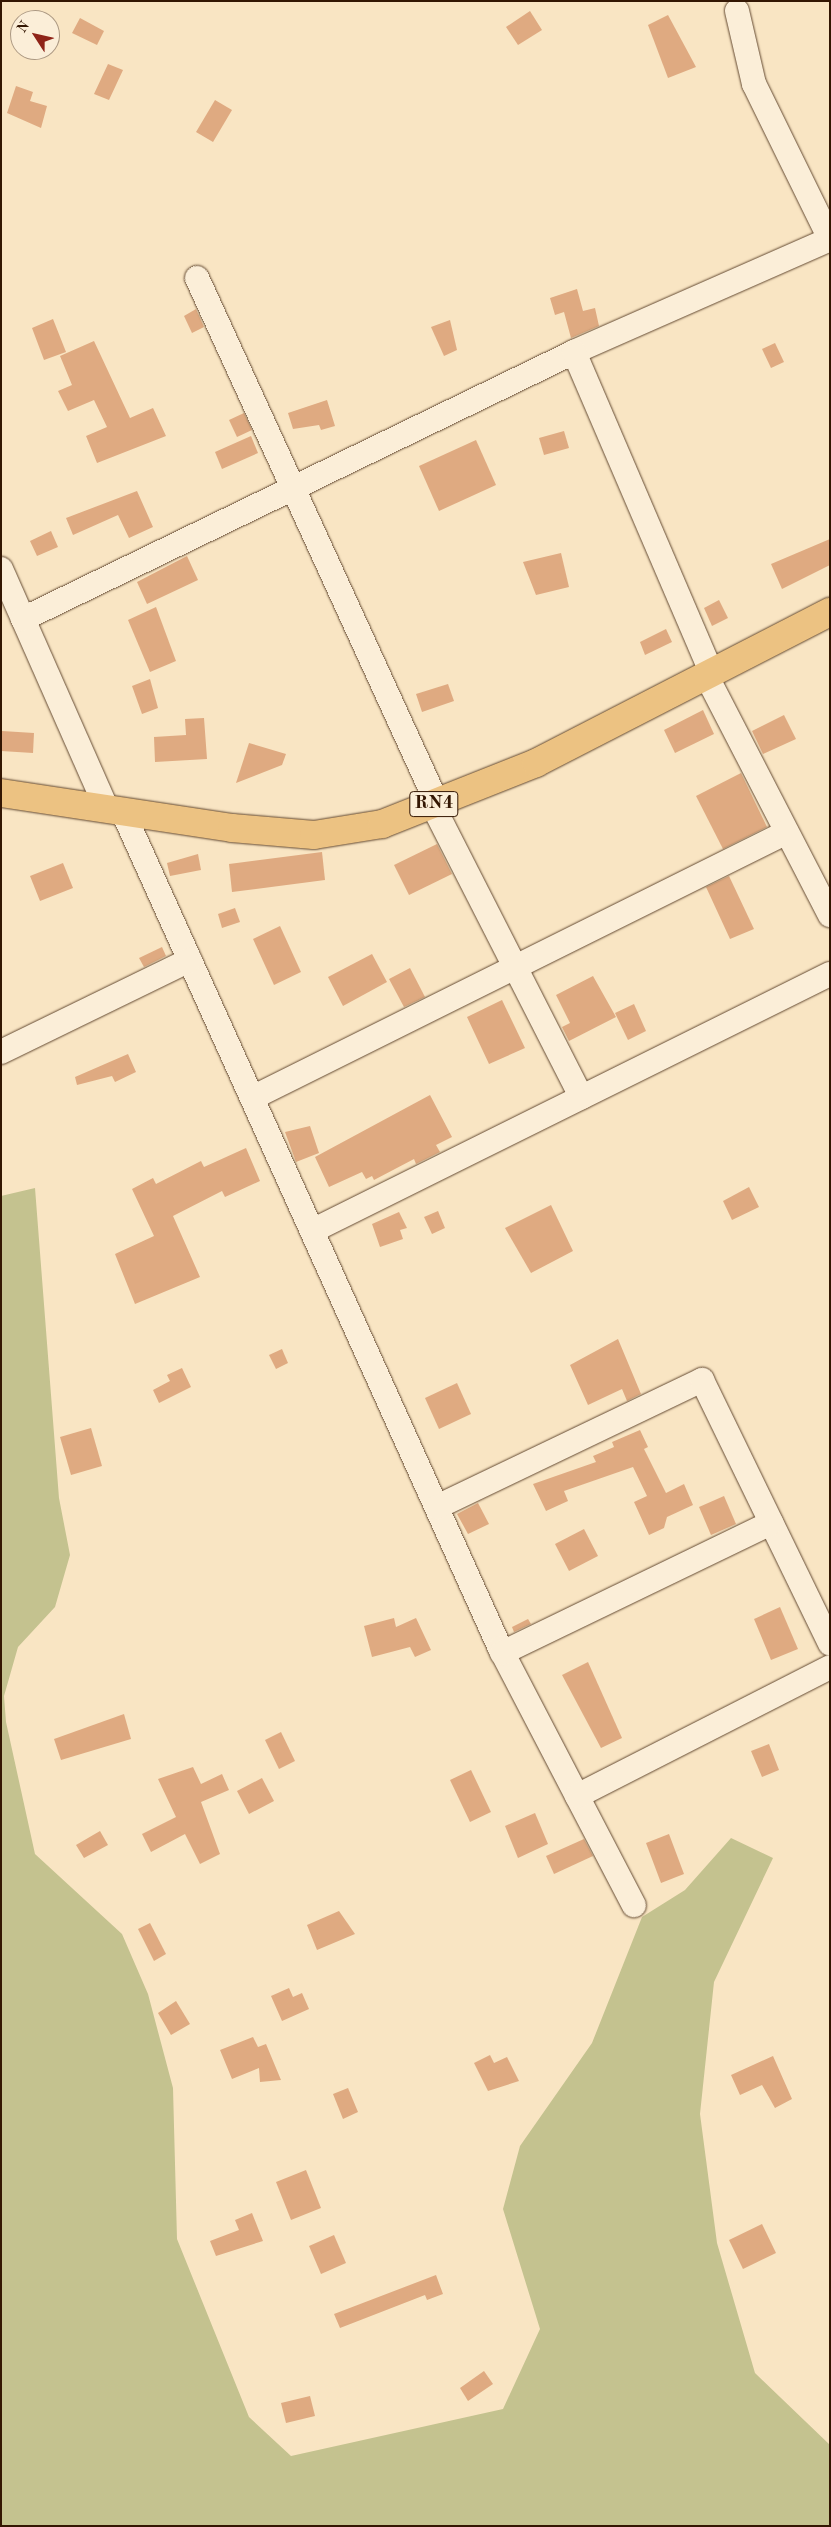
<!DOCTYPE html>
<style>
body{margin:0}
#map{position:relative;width:831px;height:2527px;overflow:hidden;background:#f9e5c3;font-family:"Old Standard TT",serif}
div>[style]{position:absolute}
.green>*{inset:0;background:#c4c28f}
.building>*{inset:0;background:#dfaa81}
.roads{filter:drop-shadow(0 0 1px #644a32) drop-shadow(0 0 1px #644a32)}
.minor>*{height:24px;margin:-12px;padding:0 12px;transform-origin:12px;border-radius:12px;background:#fbeed8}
.highway>*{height:28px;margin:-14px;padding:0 14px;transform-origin:14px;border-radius:14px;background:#ecc282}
span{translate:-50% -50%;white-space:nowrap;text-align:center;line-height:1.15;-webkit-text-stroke:4px #fbeed8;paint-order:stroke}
.shield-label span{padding:1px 4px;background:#fbeed8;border:1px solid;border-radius:4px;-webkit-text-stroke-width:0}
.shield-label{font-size:19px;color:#331602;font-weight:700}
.frame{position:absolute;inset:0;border:2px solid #331602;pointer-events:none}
.north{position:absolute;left:10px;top:10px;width:50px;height:50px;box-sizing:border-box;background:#fbeed8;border:1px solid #ab9882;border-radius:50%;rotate:305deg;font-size:14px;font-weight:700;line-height:20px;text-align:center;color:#331602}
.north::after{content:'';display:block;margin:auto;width:18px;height:22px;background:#8f2418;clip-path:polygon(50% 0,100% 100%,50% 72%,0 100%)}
</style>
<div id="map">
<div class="green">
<div style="clip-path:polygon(35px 1188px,59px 1498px,70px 1555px,55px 1607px,18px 1647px,4px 1696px,6px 1722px,35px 1854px,122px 1934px,148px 1994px,173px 2088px,177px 2239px,249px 2417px,291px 2456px,503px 2409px,540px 2329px,503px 2209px,520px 2146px,592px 2043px,642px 1917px,685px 1890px,731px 1838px,773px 1858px,714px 1982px,700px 2114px,717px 2243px,755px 2373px,830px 2445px,830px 2526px,1px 2526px,1px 1196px)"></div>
</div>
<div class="building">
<div style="clip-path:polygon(530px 11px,542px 30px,518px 45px,506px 27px)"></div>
<div style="clip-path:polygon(668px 15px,696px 67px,668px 78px,648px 25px)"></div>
<div style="clip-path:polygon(80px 18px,104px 31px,97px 45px,72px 33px)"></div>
<div style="clip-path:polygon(108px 64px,123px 70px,109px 100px,94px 94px)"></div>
<div style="clip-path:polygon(16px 86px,33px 92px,30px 101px,47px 106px,41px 128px,7px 113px)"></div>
<div style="clip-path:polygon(215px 100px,232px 110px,213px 142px,196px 132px)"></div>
<div style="clip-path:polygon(577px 289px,583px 311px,595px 308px,599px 326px,571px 338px,564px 312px,555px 315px,550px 298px)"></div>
<div style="clip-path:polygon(196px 309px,204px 327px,192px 333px,184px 316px)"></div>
<div style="clip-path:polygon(53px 319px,66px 352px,44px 360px,32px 328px)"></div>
<div style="clip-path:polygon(450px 320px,457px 350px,444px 356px,431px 327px)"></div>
<div style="clip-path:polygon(94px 341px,130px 418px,153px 408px,166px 436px,97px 463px,86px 436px,107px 427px,94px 400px,68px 411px,58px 391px,72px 385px,60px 356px)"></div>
<div style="clip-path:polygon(775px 343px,784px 362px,771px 368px,762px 349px)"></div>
<div style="clip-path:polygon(327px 400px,335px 426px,321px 430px,319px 425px,293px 429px,288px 413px)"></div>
<div style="clip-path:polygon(244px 413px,252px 430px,237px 437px,229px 420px)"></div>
<div style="clip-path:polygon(564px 431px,569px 448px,544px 455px,539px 438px)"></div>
<div style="clip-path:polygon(251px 436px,258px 453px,222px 469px,215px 452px)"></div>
<div style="clip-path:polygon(476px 440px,496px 485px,439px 511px,419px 466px)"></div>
<div style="clip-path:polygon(137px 491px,153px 527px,129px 538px,118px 515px,73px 535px,66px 518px)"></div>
<div style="clip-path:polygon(51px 531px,58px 547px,37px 556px,30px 541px)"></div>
<div style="clip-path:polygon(830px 539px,830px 565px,782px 589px,771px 564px)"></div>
<div style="clip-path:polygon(561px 553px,569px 587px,536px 595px,523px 562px)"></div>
<div style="clip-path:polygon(187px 556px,198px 580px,147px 604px,137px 582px)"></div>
<div style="clip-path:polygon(719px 600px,728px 618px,712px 626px,704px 608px)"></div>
<div style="clip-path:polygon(156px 607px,176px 661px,150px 672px,128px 620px)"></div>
<div style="clip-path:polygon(666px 629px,672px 642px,645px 655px,640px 642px)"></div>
<div style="clip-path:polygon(150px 679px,158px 708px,142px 714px,132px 686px)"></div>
<div style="clip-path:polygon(448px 684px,454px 701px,422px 712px,416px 694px)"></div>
<div style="clip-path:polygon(703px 710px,714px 734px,675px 753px,664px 730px)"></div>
<div style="clip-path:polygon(784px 715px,796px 739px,763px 754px,752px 731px)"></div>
<div style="clip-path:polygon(204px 718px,207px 759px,155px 762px,154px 737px,186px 735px,185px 719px)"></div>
<div style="clip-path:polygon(2px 731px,34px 733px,33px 753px,1px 751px)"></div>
<div style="clip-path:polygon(249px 743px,286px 754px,282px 765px,236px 783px)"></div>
<div style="clip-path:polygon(741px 773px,767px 827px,723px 849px,696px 796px)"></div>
<div style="clip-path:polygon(437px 844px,452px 874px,409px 895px,394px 865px)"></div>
<div style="clip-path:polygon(322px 852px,325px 880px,232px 892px,229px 864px)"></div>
<div style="clip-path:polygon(198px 854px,201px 870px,170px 876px,167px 863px)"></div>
<div style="clip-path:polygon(63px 863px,73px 888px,40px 901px,30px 876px)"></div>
<div style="clip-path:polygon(729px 876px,754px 929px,730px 939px,706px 887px)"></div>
<div style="clip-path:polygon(235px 908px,240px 922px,222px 928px,218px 914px)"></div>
<div style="clip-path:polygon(280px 926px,301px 972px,274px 985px,253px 939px)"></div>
<div style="clip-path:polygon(162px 947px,166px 956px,144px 967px,139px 958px)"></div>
<div style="clip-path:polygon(372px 954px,387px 982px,343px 1006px,328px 977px)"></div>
<div style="clip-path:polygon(410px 968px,425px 997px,404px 1007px,389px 979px)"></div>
<div style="clip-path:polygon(593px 976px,616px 1017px,569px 1041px,562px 1027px,570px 1023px,556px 995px)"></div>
<div style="clip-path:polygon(502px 1000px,525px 1048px,489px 1064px,467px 1017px)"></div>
<div style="clip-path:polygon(634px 1004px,646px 1031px,628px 1040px,615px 1013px)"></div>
<div style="clip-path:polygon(128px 1054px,136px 1072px,115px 1082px,112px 1076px,77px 1085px,75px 1077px)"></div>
<div style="clip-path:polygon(430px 1095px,452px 1137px,436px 1145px,440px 1152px,416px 1164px,414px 1159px,374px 1180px,372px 1176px,366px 1179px,362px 1172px,329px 1187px,315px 1157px)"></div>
<div style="clip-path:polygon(310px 1126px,319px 1153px,296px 1162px,285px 1132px)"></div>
<div style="clip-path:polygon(246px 1148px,260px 1181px,225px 1197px,222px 1191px,173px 1216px,200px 1277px,135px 1304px,115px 1254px,154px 1236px,132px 1189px,153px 1178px,156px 1184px,201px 1161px,204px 1167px)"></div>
<div style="clip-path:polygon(749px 1187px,759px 1207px,732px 1220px,723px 1201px)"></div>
<div style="clip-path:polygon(551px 1205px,573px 1251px,531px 1273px,505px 1228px)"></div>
<div style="clip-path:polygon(438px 1211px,445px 1228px,432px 1234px,424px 1217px)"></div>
<div style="clip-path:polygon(399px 1212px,407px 1228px,400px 1230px,403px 1239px,380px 1247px,372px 1224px)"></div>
<div style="clip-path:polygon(618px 1339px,641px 1394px,627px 1401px,622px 1389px,588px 1405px,570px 1365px)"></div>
<div style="clip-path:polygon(282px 1349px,288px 1363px,276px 1369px,269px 1355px)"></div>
<div style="clip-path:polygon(182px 1368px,191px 1387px,159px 1403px,153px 1390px,170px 1381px,167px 1375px)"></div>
<div style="clip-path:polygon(457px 1383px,471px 1414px,439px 1429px,425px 1398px)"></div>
<div style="clip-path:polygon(91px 1428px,102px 1466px,71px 1475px,60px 1437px)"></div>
<div style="clip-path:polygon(640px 1430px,648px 1447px,644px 1449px,666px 1493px,684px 1484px,693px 1505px,667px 1517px,664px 1528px,649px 1535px,634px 1502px,647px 1496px,633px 1467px,564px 1491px,568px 1501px,546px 1511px,533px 1484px,596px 1462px,593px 1456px,614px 1447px,612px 1442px)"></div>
<div style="clip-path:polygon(724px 1496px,736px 1524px,711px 1535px,699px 1507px)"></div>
<div style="clip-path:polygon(478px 1503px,489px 1524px,468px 1534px,457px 1514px)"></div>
<div style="clip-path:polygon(584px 1529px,598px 1556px,569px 1571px,555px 1544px)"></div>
<div style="clip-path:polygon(780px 1607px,798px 1649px,771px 1660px,754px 1619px)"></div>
<div style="clip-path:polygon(394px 1618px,396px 1627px,416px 1618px,431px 1650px,415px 1657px,410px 1647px,372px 1657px,364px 1626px)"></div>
<div style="clip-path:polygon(528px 1619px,531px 1624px,514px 1632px,512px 1627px)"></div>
<div style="clip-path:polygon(588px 1662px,622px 1738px,601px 1748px,562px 1675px)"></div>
<div style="clip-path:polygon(124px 1714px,131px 1739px,61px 1760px,54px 1739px)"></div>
<div style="clip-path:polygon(281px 1732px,295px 1761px,279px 1769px,265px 1740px)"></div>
<div style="clip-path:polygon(769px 1744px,779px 1770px,762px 1777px,751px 1751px)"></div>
<div style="clip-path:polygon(193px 1767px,201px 1784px,222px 1774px,229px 1790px,201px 1802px,220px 1854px,200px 1864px,185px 1834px,151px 1852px,142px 1834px,176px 1817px,158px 1779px)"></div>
<div style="clip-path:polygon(471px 1770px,491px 1812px,470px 1822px,450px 1780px)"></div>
<div style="clip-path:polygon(262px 1778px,274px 1801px,249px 1814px,237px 1791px)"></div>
<div style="clip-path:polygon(535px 1813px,548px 1844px,518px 1858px,505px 1826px)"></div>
<div style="clip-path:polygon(100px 1831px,108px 1845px,84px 1858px,76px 1845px)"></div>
<div style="clip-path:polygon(669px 1834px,684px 1874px,661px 1883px,646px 1843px)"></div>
<div style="clip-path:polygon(584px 1839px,593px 1856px,554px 1874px,546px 1856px)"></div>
<div style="clip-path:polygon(339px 1911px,355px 1934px,317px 1950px,307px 1925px)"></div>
<div style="clip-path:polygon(150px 1923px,166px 1954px,154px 1961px,138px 1929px)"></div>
<div style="clip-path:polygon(289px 1988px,293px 1997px,302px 1993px,309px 2009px,282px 2021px,271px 1996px)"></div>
<div style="clip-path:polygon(176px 2001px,190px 2024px,171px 2035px,158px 2013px)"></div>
<div style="clip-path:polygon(253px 2037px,258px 2047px,266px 2044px,281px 2080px,260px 2082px,259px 2068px,232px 2079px,220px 2050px)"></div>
<div style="clip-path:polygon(490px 2055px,494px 2063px,507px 2057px,519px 2081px,488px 2091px,474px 2063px)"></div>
<div style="clip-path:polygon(773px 2056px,792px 2099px,775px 2108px,762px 2085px,740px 2095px,731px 2075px)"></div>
<div style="clip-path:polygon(348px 2088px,358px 2112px,343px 2119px,333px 2094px)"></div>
<div style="clip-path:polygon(306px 2170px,321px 2208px,291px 2220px,276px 2182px)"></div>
<div style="clip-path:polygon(252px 2213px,263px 2241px,216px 2256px,210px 2241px,239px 2230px,235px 2220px)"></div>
<div style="clip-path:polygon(762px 2224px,776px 2253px,743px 2269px,729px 2240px)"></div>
<div style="clip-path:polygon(334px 2235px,346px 2263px,321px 2274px,309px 2246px)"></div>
<div style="clip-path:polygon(436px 2275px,443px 2294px,427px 2300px,425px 2295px,340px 2328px,334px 2314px)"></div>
<div style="clip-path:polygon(484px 2371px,493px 2384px,468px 2401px,460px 2388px)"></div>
<div style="clip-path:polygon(310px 2396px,315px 2416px,286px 2423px,281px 2403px)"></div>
</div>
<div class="roads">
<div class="minor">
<div style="left:197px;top:278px;width:577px;rotate:65.43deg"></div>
<div style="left:574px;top:352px;width:280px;rotate:-23.8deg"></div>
<div style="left:830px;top:239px;width:173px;rotate:-116.1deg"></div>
<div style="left:754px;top:84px;width:75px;rotate:-103.1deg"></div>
<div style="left:1px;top:569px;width:262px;rotate:66.2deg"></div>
<div style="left:23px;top:619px;width:612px;rotate:-25.85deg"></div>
<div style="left:574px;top:352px;width:350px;rotate:66.8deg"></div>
<div style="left:707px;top:677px;width:268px;rotate:62.7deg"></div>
<div style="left:432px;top:804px;width:329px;rotate:63deg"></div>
<div style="left:123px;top:812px;width:917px;rotate:65.73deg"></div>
<div style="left:500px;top:1648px;width:290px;rotate:62.5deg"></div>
<div style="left:1px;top:1052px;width:210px;rotate:-26deg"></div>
<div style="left:252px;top:1098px;width:597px;rotate:-26.44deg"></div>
<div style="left:312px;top:1231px;width:578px;rotate:-26.39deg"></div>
<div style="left:437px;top:1507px;width:294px;rotate:-25.6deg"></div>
<div style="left:702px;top:1380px;width:293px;rotate:64.1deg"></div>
<div style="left:502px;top:1653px;width:299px;rotate:-25.8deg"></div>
<div style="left:577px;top:1796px;width:284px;rotate:-27deg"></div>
</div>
<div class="highway">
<div style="left:1px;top:793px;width:234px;rotate:8.6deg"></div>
<div style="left:232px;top:828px;width:82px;rotate:4.9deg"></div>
<div style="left:314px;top:835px;width:69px;rotate:-9.2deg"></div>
<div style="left:382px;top:824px;width:166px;rotate:-21.6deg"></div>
<div style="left:536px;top:763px;width:331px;rotate:-27.2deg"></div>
</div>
</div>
<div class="shield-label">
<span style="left:434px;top:804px">RN4</span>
</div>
<div class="frame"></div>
<div class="north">N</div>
</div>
